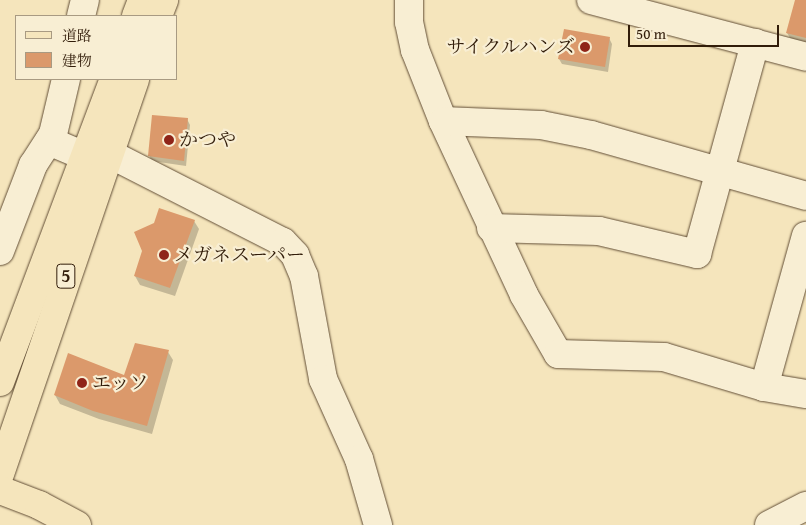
<!DOCTYPE html>
<meta charset="utf-8">
<style>
body{margin:0}
#map{position:relative;width:806px;height:525px;overflow:hidden;background:#f5e5bc;font-family:"Gentium Book Plus","Noto Serif JP",serif}
div>[style]{position:absolute}
.shadow>*{inset:0;background:#0003}
.building>*{inset:0;background:#db996b}
.roads{filter:drop-shadow(0 0 1px #624e36) drop-shadow(0 0 1px #624e36)}
.minor>*{height:28px;margin:-14px;padding:0 14px;transform-origin:14px;border-radius:14px;background:#f8eed3}
.major>*{height:28px;margin:-14px;padding:0 14px;transform-origin:14px;border-radius:14px;background:#f5e5bc}
.dots>*{width:14px;height:14px;translate:-50% -50%;box-sizing:border-box;border:2px solid #f8eed3;border-radius:50%}
span{translate:-50% -50%;white-space:nowrap;text-align:center;line-height:1.15;-webkit-text-stroke:4.5px #f8eed3;paint-order:stroke}
.shield-label span{padding:1px 4px;background:#f8eed3;border:1px solid;border-radius:4px;-webkit-text-stroke-width:0}
.shield-label{font-size:18px;color:#311c09;font-weight:700}
.poi-label{font-size:19px;color:#311c09}
.right{translate:-100% -50%;text-align:right}
.left{translate:0 -50%;text-align:left}
.legend{position:absolute;left:15px;top:15px;width:162px;height:65px;box-sizing:border-box;background:#f8eed3;border:1px solid #a89a82;margin:0;padding:6px 9px;list-style:none;font-size:15px;color:#311c09}
.legend li{display:flex;align-items:center;gap:10px;height:25px}
.legend b{width:25px;border:1px solid #a89a82}
.scale{position:absolute;left:628px;top:25px;width:151px;height:22px;box-sizing:border-box;border:2px solid #311c09;border-top:0;padding-left:6px;font-size:15px;line-height:18px;white-space:nowrap;color:#311c09;-webkit-text-stroke:4px #f8eed3;paint-order:stroke}
</style>
<div id="map">
<div class="shadow">
<div style="clip-path:polygon(797px 0,806px 0,806px 45px,792px 41px,787px 33px)"></div>
<div style="clip-path:polygon(609px 38px,612px 44px,608px 72px,562px 64px,559px 59px)"></div>
<div style="clip-path:polygon(187px 119px,190px 125px,186px 166px,152px 161px,149px 155px)"></div>
<div style="clip-path:polygon(194px 221px,199px 229px,175px 296px,140px 285px,135px 276px,155px 224px)"></div>
<div style="clip-path:polygon(168px 352px,173px 360px,152px 434px,99px 419px,60px 404px,55px 395px,125px 376px)"></div>
</div>
<div class="building">
<div style="clip-path:polygon(795px 0,806px 0,806px 38px,786px 33px)"></div>
<div style="clip-path:polygon(564px 29px,610px 37px,605px 67px,558px 59px)"></div>
<div style="clip-path:polygon(152px 115px,188px 118px,184px 161px,148px 156px)"></div>
<div style="clip-path:polygon(159px 208px,195px 220px,170px 288px,134px 276px,142px 251px,134px 232px,154px 223px)"></div>
<div style="clip-path:polygon(135px 343px,169px 350px,147px 426px,93px 411px,54px 395px,68px 353px,124px 375px)"></div>
</div>
<div class="roads">
<div class="minor">
<div style="left:409px;top:0;width:22px;rotate:90deg"></div>
<div style="left:409px;top:22px;width:29px;rotate:78deg"></div>
<div style="left:415px;top:50px;width:76px;rotate:68.5deg"></div>
<div style="left:443px;top:121px;width:192px;rotate:65deg"></div>
<div style="left:524px;top:295px;width:68px;rotate:60deg"></div>
<div style="left:558px;top:354px;width:106px;rotate:1.6deg"></div>
<div style="left:664px;top:357px;width:104px;rotate:16.7deg"></div>
<div style="left:764px;top:387px;width:43px;rotate:9.5deg"></div>
<div style="left:591px;top:0;width:222px;rotate:14.8deg"></div>
<div style="left:81px;top:16px;width:16px;rotate:-76deg"></div>
<div style="left:443px;top:121px;width:98px;rotate:2.3deg"></div>
<div style="left:541px;top:125px;width:51px;rotate:11.3deg"></div>
<div style="left:591px;top:135px;width:223px;rotate:15.8deg"></div>
<div style="left:49px;top:141px;width:39px;rotate:23deg"></div>
<div style="left:108px;top:153px;width:196px;rotate:27deg"></div>
<div style="left:283px;top:242px;width:18px;rotate:47deg"></div>
<div style="left:295px;top:255px;width:23px;rotate:67deg"></div>
<div style="left:304px;top:276px;width:105px;rotate:79.5deg"></div>
<div style="left:323px;top:379px;width:88px;rotate:65.8deg"></div>
<div style="left:359px;top:459px;width:69px;rotate:73.9deg"></div>
<div style="left:491px;top:228px;width:108px;rotate:1.6deg"></div>
<div style="left:599px;top:231px;width:101px;rotate:13.2deg"></div>
<div style="left:697px;top:254px;width:219px;rotate:-74.6deg"></div>
<div style="left:0;top:251px;width:92px;rotate:-69deg"></div>
<div style="left:33px;top:165px;width:37px;rotate:-57deg"></div>
<div style="left:53px;top:134px;width:57px;rotate:-76.7deg"></div>
<div style="left:764px;top:387px;width:157px;rotate:-74.5deg"></div>
<div style="left:769px;top:525px;width:42px;rotate:-27.2deg"></div>
</div>
<div class="major">
<div style="left:136px;top:16px;width:17px;rotate:-69deg"></div>
<div style="left:158px;top:16px;width:17px;rotate:-69deg"></div>
<div style="left:0;top:382px;width:324px;rotate:-69.4deg"></div>
<div style="left:0;top:474px;width:417px;rotate:-71.1deg"></div>
<div style="left:0;top:490px;width:42px;rotate:21deg"></div>
<div style="left:39px;top:505px;width:43px;rotate:27.8deg"></div>
</div>
</div>
<div class="dots">
<div style="left:585px;top:47px;background:#8f2418"></div>
<div style="left:169px;top:140px;background:#8f2418"></div>
<div style="left:164px;top:255px;background:#8f2418"></div>
<div style="left:82px;top:383px;background:#8f2418"></div>
</div>
<div class="shield-label">
<span style="left:66px;top:276px">5</span>
</div>
<div class="poi-label">
<span class="right" style="left:575px;top:47px">サイクルハンズ</span>
<span class="left" style="left:179px;top:140px">かつや</span>
<span class="left" style="left:174px;top:255px">メガネスーパー</span>
<span class="left" style="left:92px;top:383px">エッソ</span>
</div>
<ul class="legend">
<li><b style="height:6px;background:#f5e5bc"></b>道路</li>
<li><b style="height:14px;background:#db996b"></b>建物</li>
</ul>
<div class="scale">50 m</div>
</div>
